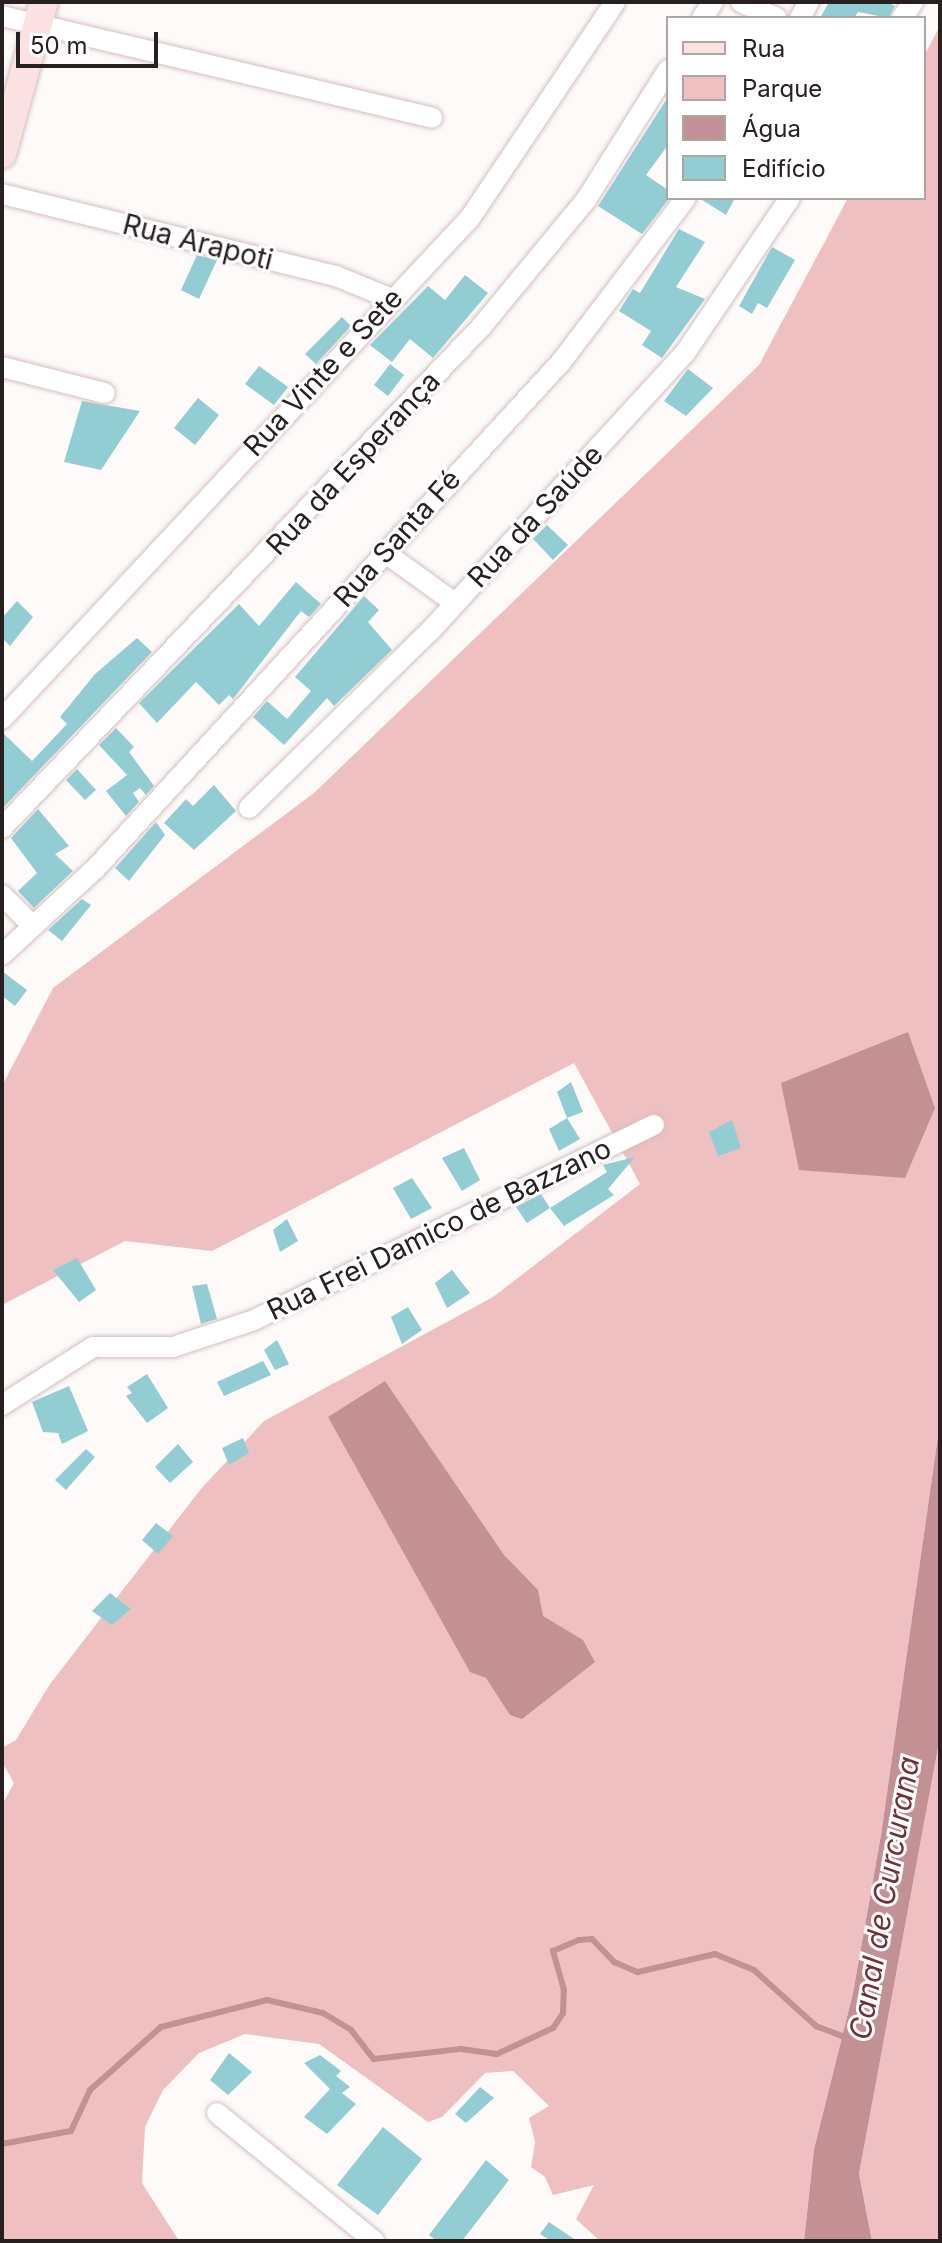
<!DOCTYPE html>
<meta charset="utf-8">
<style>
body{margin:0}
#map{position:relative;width:942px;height:2243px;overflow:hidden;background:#fefafa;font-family:Inter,sans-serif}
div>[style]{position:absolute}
.green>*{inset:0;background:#efc0c2}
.water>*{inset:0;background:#c39093}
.stream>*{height:6px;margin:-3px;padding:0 3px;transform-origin:3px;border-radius:3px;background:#c39093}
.building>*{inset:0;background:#91cdd3}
.roads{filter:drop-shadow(0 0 2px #d4bebf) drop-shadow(0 0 2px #d4bebf)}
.street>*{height:20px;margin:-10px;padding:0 10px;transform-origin:10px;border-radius:10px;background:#fff}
.secondary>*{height:28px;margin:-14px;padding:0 14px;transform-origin:14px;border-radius:14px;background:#fce1e3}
span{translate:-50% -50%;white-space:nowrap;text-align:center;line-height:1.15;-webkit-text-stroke:6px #fff;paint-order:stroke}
.street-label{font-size:28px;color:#282020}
.water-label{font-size:30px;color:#713037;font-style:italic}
.frame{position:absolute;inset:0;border:4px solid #282020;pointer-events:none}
.legend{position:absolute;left:666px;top:16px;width:260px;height:184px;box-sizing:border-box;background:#fff;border:2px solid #a9a6a6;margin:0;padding:10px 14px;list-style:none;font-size:24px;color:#282020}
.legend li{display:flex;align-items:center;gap:16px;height:40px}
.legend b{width:40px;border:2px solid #a9a6a6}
.scale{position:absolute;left:16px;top:32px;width:142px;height:36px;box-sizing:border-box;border:4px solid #282020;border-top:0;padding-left:10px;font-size:24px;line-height:28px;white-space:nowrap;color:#282020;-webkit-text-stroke:6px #fff;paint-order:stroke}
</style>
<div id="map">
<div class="green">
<div style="clip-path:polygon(940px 26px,940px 1422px,881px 1835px,853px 1993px,814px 2149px,804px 2241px,600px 2241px,576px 2219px,594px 2185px,553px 2195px,545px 2177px,531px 2167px,535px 2142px,529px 2118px,549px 2106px,513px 2071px,485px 2073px,442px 2117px,428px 2122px,319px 2044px,245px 2034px,199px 2053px,163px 2090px,145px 2127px,142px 2183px,179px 2241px,2px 2241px,2px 1805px,14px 1783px,2px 1762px,2px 1748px,16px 1740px,50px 1684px,200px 1490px,264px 1421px,493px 1297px,640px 1184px,574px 1063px,212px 1251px,125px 1241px,2px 1305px,2px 1086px,53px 988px,314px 793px,759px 365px,848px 198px,924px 198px,924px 56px)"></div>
<div style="clip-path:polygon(940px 1737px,940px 2241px,872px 2241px,859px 2174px)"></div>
</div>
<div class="water">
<div style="clip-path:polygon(908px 1032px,935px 1108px,905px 1178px,799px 1170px,781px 1083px)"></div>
<div style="clip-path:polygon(385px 1381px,504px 1555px,538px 1590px,543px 1616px,583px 1640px,595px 1662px,522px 1719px,510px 1715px,486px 1678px,470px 1672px,328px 1417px)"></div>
<div style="clip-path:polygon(940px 1422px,940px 1737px,859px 2174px,872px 2241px,804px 2241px,814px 2149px,853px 1993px,881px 1835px)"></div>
</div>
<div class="stream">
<div style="left:2px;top:2144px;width:70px;rotate:-10.7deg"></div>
<div style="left:71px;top:2131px;width:45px;rotate:-65.1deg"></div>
<div style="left:90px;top:2090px;width:95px;rotate:-41.6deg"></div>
<div style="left:161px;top:2027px;width:109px;rotate:-14.3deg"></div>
<div style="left:267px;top:2000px;width:57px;rotate:13.1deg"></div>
<div style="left:323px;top:2013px;width:33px;rotate:31deg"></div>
<div style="left:351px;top:2030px;width:37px;rotate:52deg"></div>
<div style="left:374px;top:2059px;width:88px;rotate:-6.6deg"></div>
<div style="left:461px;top:2049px;width:36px;rotate:8deg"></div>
<div style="left:497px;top:2054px;width:62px;rotate:-24.9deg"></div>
<div style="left:553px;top:2028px;width:18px;rotate:-56deg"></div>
<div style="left:563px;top:2013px;width:23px;rotate:-88deg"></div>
<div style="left:564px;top:1990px;width:41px;rotate:-105.8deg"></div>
<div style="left:553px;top:1951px;width:28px;rotate:-23deg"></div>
<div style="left:579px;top:1940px;width:13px;rotate:-4deg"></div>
<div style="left:592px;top:1939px;width:32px;rotate:46deg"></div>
<div style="left:614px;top:1962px;width:26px;rotate:23deg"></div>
<div style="left:638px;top:1972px;width:79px;rotate:-13.2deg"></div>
<div style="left:715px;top:1954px;width:42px;rotate:22.3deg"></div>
<div style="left:754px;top:1970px;width:84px;rotate:42.1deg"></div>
<div style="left:816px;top:2026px;width:33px;rotate:21deg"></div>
</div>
<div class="building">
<div style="clip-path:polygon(829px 2px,887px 2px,895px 6px,889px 18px,858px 12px,854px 18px,820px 18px)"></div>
<div style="clip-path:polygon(668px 97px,668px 145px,646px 175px,668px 190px,668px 200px,642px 234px,598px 206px)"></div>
<div style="clip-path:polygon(699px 198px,735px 198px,726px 215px)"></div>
<div style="clip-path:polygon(679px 229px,705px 242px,676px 287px,705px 299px,662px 358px,642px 345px,651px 331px,619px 311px,633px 289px,640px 293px)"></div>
<div style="clip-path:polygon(772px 247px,795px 260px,767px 308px,758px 303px,752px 314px,739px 306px)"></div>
<div style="clip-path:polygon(197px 255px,217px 260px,199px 299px,181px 290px)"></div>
<div style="clip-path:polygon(465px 275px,488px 293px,433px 358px,410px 339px,392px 362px,370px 345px,428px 286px,445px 300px)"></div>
<div style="clip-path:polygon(342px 317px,351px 326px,316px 364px,305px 354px)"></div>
<div style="clip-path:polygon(390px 364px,404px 375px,388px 396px,374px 385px)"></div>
<div style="clip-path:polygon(259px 366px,288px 387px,274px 405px,245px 384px)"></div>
<div style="clip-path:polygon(688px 369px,713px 388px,686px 416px,664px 401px)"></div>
<div style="clip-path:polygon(198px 398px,219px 415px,195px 445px,174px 428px)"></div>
<div style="clip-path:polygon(82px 401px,140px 411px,101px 470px,64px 462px)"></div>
<div style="clip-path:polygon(547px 525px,568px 545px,553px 560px,533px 539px)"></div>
<div style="clip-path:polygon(296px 582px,321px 604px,309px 617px,301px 611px,233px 699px,229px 695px,219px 705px,196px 682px,157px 723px,139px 703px,239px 604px,259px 626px)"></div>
<div style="clip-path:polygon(364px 596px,379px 610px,368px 622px,392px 650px,334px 706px,327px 698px,284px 745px,253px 717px,267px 701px,287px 719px,311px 691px,295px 677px)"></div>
<div style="clip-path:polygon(17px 601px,33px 617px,10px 646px,2px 638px,2px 618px)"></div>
<div style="clip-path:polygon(137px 638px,152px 652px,2px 809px,2px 732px,32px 761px,67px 724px,60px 717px,95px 674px)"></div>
<div style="clip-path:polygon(116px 728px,134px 747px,129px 752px,154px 786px,146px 795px,140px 788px,133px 793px,139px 802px,126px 816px,106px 791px,127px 775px,99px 745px)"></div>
<div style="clip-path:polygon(77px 769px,96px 790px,85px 800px,66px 780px)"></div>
<div style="clip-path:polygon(214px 785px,236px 811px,194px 850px,164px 823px,186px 799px,193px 806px)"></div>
<div style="clip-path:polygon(38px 809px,69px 846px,55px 854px,73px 871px,34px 908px,18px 891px,37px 873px,11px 838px)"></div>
<div style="clip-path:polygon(156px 822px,165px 835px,129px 881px,115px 868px)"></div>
<div style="clip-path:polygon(82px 899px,91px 905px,62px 941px,48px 930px)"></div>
<div style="clip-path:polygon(2px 971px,27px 990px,15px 1006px,2px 996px)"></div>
<div style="clip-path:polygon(571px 1082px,583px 1112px,567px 1118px,557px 1092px)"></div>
<div style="clip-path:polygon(567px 1118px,580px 1139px,559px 1151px,549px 1129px)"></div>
<div style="clip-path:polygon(732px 1120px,741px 1148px,718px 1156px,709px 1132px)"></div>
<div style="clip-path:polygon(464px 1148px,480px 1180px,462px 1191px,442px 1158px)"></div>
<div style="clip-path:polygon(635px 1157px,608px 1189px,614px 1195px,564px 1226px,550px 1208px,607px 1172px,603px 1165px)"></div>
<div style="clip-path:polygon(412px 1178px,432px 1208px,411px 1219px,393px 1188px)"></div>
<div style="clip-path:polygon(541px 1194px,550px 1208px,527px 1223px,516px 1207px)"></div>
<div style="clip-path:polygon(287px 1219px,298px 1241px,280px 1252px,273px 1230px)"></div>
<div style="clip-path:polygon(77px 1258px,96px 1290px,79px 1302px,53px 1270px)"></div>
<div style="clip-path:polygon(452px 1270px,470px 1293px,447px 1308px,435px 1283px)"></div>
<div style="clip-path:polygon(207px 1284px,217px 1319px,201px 1324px,192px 1286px)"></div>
<div style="clip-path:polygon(408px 1307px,422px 1330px,402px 1344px,391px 1317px)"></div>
<div style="clip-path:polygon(277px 1340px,289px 1364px,275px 1370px,264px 1350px)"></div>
<div style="clip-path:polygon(263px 1361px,271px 1375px,224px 1396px,217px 1382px)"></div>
<div style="clip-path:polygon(147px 1374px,168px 1408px,147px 1423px,126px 1396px,132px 1393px,127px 1387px)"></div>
<div style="clip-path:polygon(69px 1386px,88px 1431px,62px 1444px,58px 1433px,43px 1432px,32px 1402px)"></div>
<div style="clip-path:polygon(243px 1438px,249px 1453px,229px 1465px,222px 1448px)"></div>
<div style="clip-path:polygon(178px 1444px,193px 1462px,170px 1483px,155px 1467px)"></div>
<div style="clip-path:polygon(86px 1449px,95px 1457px,66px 1490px,55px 1480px)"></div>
<div style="clip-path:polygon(156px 1523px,173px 1536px,158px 1554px,142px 1540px)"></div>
<div style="clip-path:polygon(110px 1593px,131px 1609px,112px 1625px,92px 1611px)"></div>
<div style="clip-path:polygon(229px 2053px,252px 2072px,228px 2095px,210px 2080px)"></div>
<div style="clip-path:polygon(320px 2055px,341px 2071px,336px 2076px,350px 2087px,342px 2093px,356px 2104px,327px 2134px,304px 2117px,330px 2089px,304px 2063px)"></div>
<div style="clip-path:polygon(480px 2087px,494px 2098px,466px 2123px,455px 2114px)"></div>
<div style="clip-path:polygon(383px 2127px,422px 2159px,378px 2215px,337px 2185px)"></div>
<div style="clip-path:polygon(486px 2160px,509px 2180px,462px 2241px,437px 2241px,429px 2235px)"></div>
<div style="clip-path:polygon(549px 2222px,577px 2241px,551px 2241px,540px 2234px)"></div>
</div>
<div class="roads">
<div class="street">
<div style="left:741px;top:2px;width:39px;rotate:24deg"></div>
<div style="left:2px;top:16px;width:442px;rotate:13.3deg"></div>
<div style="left:702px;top:18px;width:19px;rotate:-55deg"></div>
<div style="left:800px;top:18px;width:18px;rotate:-61deg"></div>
<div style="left:902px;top:18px;width:19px;rotate:-55deg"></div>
<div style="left:2px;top:194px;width:344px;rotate:13.8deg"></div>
<div style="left:336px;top:276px;width:61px;rotate:22.3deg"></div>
<div style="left:2px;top:367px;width:106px;rotate:14.2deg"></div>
<div style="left:384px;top:552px;width:87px;rotate:35.7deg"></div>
<div style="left:2px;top:719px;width:686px;rotate:-46.95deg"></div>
<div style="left:470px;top:218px;width:260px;rotate:-56.1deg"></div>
<div style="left:249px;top:808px;width:255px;rotate:-44.4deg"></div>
<div style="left:431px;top:630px;width:376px;rotate:-47.5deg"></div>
<div style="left:685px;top:353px;width:187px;rotate:-55.9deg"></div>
<div style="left:2px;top:828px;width:695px;rotate:-46.28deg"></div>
<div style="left:482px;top:326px;width:163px;rotate:-50.5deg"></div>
<div style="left:586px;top:200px;width:154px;rotate:-57.8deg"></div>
<div style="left:2px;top:895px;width:44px;rotate:45deg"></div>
<div style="left:2px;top:955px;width:127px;rotate:-42.8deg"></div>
<div style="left:95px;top:869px;width:689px;rotate:-47.41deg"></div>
<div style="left:561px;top:362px;width:206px;rotate:-52.7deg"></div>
<div style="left:2px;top:1405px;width:108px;rotate:-32.5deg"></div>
<div style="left:93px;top:1347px;width:80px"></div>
<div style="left:173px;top:1347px;width:85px;rotate:-18.4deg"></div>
<div style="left:254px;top:1320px;width:445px;rotate:-26deg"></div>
<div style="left:217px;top:2113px;width:203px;rotate:39.2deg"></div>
</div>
<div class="secondary">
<div style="left:2px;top:154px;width:158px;rotate:-74.6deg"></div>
</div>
</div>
<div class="street-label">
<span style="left:198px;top:242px;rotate:14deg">Rua Arapoti</span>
<span style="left:323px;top:372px;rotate:-47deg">Rua Vinte e Sete</span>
<span style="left:353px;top:463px;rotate:-47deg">Rua da Esperança</span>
<span style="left:535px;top:516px;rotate:-47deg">Rua da Saúde</span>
<span style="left:397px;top:538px;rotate:-48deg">Rua Santa Fé</span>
<span style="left:439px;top:1229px;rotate:-26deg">Rua Frei Damico de Bazzano</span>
</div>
<div class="water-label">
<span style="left:884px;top:1898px;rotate:-80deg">Canal de Curcurana</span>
</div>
<div class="frame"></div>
<ul class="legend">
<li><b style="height:10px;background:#fce1e3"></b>Rua</li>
<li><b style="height:22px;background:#efc0c2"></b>Parque</li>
<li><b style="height:22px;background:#c39093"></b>Água</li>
<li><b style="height:22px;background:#91cdd3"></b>Edifício</li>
</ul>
<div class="scale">50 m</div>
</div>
